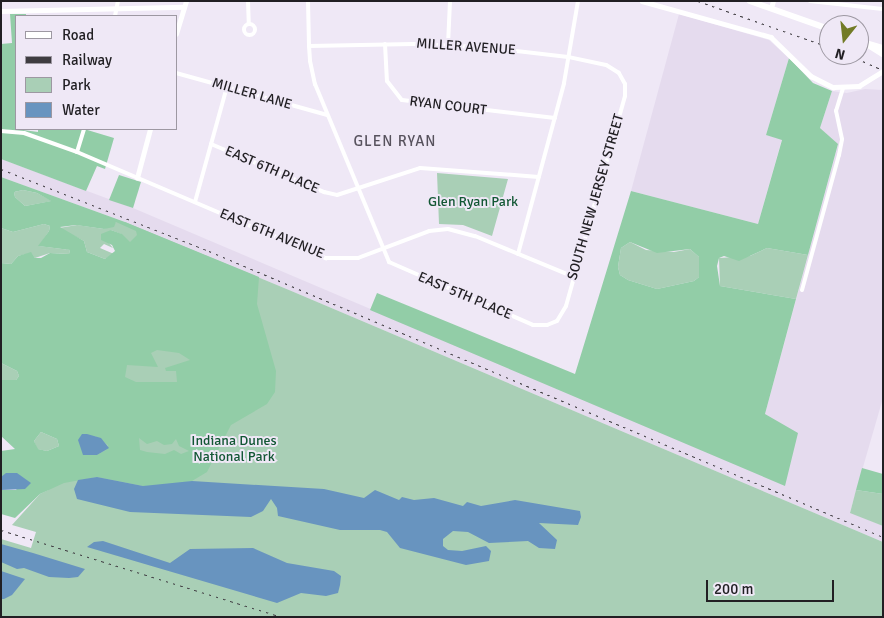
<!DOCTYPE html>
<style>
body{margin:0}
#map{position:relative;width:884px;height:618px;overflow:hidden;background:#efe8f6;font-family:Signika,sans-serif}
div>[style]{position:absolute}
.built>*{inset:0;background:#e5dbee}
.green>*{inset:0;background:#a9cfb6}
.forest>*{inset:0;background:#92cda7}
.water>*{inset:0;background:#6894bf}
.minor>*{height:4px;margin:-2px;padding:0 2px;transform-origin:2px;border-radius:2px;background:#fff}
.minor>.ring{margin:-2px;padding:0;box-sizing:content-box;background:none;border:4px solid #fff;border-radius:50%}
.tertiary>*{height:4.5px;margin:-2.25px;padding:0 2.25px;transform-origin:2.25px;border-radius:2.25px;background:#fff}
.primary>*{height:5.5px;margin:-2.75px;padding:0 2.75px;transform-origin:2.75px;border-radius:2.75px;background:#fff}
.rail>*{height:1px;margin-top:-0.5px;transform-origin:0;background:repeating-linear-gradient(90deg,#3f3c41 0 2.5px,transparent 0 7.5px)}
span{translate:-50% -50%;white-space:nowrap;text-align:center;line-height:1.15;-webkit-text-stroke:4px #efe8f6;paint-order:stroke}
.street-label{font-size:14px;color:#211f23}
.park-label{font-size:14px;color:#125734}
.neighbourhood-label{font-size:15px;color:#57525d;letter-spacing:1px}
.frame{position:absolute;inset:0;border:2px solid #211f23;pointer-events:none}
.legend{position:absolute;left:15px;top:15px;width:162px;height:115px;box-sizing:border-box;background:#efe8f6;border:1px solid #9d98a2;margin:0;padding:6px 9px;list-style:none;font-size:15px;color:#211f23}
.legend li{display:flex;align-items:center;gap:10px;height:25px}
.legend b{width:25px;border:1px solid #9d98a2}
.north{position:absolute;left:819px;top:15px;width:50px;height:50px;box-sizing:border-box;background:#efe8f6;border:1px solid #9d98a2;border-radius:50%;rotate:196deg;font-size:14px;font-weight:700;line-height:20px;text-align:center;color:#211f23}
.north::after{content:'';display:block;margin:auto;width:18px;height:22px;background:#727b26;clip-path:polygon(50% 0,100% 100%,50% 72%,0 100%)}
.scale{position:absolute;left:706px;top:580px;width:128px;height:22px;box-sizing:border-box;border:2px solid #211f23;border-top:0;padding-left:6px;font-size:15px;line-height:18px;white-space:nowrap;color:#211f23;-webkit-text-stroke:4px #efe8f6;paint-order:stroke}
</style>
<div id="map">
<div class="built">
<div style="clip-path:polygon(679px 14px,769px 40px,789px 58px,766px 135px,782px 139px,758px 224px,631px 191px)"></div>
<div style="clip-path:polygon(865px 89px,883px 90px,883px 398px,850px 512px,883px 526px,883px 542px,289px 290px,125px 222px,1px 177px,1px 159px,133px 208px,785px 485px,765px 414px,838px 145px,820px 128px,832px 91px,847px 93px)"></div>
</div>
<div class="green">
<div style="clip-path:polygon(437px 173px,508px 179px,492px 236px,463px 225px,439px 224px)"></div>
<div style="clip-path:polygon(23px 190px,37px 193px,52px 201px,25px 206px,15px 197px,14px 192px)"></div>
<div style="clip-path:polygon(116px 222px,125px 222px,289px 290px,883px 542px,883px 617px,1px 617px,1px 539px,31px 548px,36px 532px,12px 525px,40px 494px,48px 490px,121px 234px,111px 230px,108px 242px,113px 248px,104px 244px,100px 248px,114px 254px,105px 259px,87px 252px,84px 241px,59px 228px,77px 225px,104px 229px)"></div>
<div style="clip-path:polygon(44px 224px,50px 226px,49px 231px,39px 246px,70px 250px,69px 254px,50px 253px,35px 258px,31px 253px,18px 256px,11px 264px,1px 263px,1px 228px,13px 232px)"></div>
<div style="clip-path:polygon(630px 242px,646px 250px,674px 252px,690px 249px,699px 257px,699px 277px,694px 281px,657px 289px,628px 280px,620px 275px,618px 267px,621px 248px)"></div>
<div style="clip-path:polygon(767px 248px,808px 255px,796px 299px,720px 286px,719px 258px,750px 256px)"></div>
<div style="clip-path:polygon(1px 363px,17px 371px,19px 376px,16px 380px,1px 380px)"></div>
<div style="clip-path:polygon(41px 432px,57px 439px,59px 446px,47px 451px,37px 449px,34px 441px)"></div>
<div style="clip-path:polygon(856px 490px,883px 494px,883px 526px,850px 513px)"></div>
</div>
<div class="forest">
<div style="clip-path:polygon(10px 14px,26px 14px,26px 16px,16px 16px,16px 129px,38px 132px,38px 129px,84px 129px,114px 138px,105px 169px,97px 166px,86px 191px,1px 159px,1px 44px,12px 43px)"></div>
<div style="clip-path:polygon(evenodd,789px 58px,813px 83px,832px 91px,820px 128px,838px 144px,808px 255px,767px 248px,739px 261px,724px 256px,719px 258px,717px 266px,720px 286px,796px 299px,765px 414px,798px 433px,785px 486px,370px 310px,377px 293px,575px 374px,631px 191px,758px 224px,782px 140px,766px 135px,789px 58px,630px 242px,657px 253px,690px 249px,699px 257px,699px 277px,694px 281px,657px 289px,628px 280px,620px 275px,618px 267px,621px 248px,630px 242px)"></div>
<div style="clip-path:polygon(119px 175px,141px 182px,133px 208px,109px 200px)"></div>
<div style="clip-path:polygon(evenodd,1px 177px,125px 222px,259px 277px,257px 304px,276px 371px,275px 392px,267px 404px,231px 425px,207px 472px,192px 481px,166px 486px,143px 486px,97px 477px,64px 483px,40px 494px,15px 518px,1px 514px,1px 490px,17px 490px,1px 477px,1px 451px,15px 449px,1px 436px,1px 380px,16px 380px,19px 376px,17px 371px,1px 363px,1px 263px,11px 264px,18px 256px,31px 252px,35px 258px,41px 258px,50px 253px,69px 254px,70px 250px,38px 246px,49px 231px,50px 226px,44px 224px,13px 232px,1px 228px,1px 177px,23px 190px,37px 193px,51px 201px,25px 206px,15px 197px,14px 192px,23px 190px,1px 177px,116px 222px,136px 231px,137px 235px,130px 242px,122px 234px,111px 230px,101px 234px,101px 240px,112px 245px,115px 251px,105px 259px,87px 252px,84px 241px,60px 227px,76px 225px,104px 229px,114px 227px,116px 222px,1px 177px,157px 350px,179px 353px,190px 360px,165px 368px,166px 371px,176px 371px,177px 382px,136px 382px,125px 377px,127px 365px,158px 367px,151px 353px,157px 350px,1px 177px,41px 432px,57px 439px,59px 446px,47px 451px,38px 449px,34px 441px,41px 432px,1px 177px,95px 436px,108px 445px,106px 450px,97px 455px,83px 455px,95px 436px,1px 177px,139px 438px,147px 444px,157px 441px,164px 445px,172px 444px,176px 439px,179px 446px,189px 451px,181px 454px,174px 450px,165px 454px,147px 452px,140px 450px,139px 438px)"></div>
<div style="clip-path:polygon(862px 468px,883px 474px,883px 494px,856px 490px)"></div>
</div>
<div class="water">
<div style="clip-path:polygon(87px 434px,101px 438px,109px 448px,97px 455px,83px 455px,78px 440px,82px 434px)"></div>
<div style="clip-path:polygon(6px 473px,17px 473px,31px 483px,25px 489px,1px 490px,1px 477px)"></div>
<div style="clip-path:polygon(97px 477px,143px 486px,192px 481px,324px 489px,364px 498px,375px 490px,399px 500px,402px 497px,414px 500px,434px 498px,463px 506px,467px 502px,481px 506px,515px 500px,580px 511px,581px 517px,578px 525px,539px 523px,557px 540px,555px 549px,539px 548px,528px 541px,489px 543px,468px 532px,453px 531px,443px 539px,443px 546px,448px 550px,462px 551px,486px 546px,491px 551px,489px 561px,466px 565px,400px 548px,387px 532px,380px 530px,340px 530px,278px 516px,277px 508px,271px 499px,263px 511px,251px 517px,130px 512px,77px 499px,74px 489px,78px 480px)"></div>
<div style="clip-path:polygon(103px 541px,170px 563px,190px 549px,253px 548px,287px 563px,334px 571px,341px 576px,340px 585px,338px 593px,326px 596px,301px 593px,277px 603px,87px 547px,94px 542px)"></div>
<div style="clip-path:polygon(1px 544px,33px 553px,85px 569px,78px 577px,69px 578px,49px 577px,24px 568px,17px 569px,1px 562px)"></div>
<div style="clip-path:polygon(1px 571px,25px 579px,12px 595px,4px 599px,1px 599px)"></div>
</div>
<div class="minor">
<div style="left:248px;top:1px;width:23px;rotate:88deg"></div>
<div style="left:308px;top:1px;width:45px;rotate:88.7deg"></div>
<div style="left:309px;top:46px;width:15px;rotate:86deg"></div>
<div style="left:310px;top:61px;width:24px;rotate:78deg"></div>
<div style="left:315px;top:84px;width:193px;rotate:67.4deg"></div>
<div style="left:389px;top:262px;width:157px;rotate:23.6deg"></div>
<div style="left:533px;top:325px;width:14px"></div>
<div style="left:547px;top:325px;width:11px;rotate:-22deg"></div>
<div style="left:557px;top:321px;width:17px;rotate:-59deg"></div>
<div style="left:566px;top:306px;width:218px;rotate:-74.3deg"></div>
<div style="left:625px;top:96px;width:12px;rotate:-90deg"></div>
<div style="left:625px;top:84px;width:13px;rotate:-119deg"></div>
<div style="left:619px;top:73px;width:15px;rotate:-148deg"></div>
<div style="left:606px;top:65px;width:39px;rotate:-168deg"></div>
<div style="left:568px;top:57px;width:86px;rotate:-173.3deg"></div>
<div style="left:483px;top:47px;width:70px;rotate:-177.5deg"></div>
<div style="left:413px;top:44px;width:104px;rotate:178.9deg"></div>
<div style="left:810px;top:1px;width:73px;rotate:6.3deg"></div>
<div style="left:115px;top:16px;width:15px;rotate:-79deg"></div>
<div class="ring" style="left:243.5px;top:23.5px;width:7px;height:7px"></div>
<div style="left:385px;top:44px;width:37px;rotate:87deg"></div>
<div style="left:387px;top:81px;width:24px;rotate:52deg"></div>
<div style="left:402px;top:100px;width:154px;rotate:6.7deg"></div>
<div style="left:448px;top:45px;width:44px;rotate:-87.4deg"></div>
<div style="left:176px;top:73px;width:157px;rotate:15.5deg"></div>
<div style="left:1px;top:131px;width:23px;rotate:5deg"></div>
<div style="left:24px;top:133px;width:56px;rotate:19.7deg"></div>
<div style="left:77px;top:152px;width:271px;rotate:23.1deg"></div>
<div style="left:326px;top:258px;width:32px"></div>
<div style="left:358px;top:258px;width:76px;rotate:-20.8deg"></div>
<div style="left:429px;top:231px;width:19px;rotate:-6deg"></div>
<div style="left:448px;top:229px;width:28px;rotate:15deg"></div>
<div style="left:475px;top:236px;width:107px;rotate:22.5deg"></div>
<div style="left:211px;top:144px;width:123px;rotate:23deg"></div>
<div style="left:324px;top:192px;width:13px;rotate:13deg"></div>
<div style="left:337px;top:195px;width:87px;rotate:-18deg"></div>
<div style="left:420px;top:168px;width:119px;rotate:4.3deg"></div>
<div style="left:77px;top:152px;width:24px;rotate:-73deg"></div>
<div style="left:195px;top:202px;width:119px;rotate:-74.5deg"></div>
<div style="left:518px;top:254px;width:177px;rotate:-74.9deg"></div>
<div style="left:564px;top:83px;width:83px;rotate:-80.3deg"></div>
<div style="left:802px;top:290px;width:140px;rotate:-74.7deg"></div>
<div style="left:839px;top:155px;width:16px;rotate:-79deg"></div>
<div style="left:842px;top:139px;width:29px;rotate:-102deg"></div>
<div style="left:836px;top:111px;width:24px;rotate:-73deg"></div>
</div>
<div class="tertiary">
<div style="left:642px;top:1px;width:134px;rotate:15.6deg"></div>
<div style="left:771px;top:37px;width:56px;rotate:44.3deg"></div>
<div style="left:811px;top:76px;width:25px;rotate:27deg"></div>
<div style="left:833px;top:87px;width:26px;rotate:-2deg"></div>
<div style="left:859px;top:86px;width:28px;rotate:-32deg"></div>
<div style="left:771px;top:8px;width:7px;rotate:-74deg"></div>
<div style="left:1px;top:11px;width:183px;rotate:-1.3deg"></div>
<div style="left:176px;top:34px;width:34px;rotate:-73deg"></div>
<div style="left:137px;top:178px;width:51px;rotate:-75.1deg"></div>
</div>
<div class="primary">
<div style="left:750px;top:1px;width:84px;rotate:19.5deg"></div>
<div style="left:859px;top:41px;width:25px;rotate:16deg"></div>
<div style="left:870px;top:46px;width:15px;rotate:32deg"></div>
</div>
<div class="rail">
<div style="left:698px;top:1px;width:139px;rotate:19.3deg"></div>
<div style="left:849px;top:55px;width:37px;rotate:24deg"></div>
<div style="left:1px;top:169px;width:224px;rotate:21.5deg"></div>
<div style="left:209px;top:251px;width:732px;rotate:22.99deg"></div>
<div style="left:1px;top:530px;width:294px;rotate:17.2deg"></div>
</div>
<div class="street-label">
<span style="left:466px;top:47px;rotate:4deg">MILLER AVENUE</span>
<span style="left:252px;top:94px;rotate:16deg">MILLER LANE</span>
<span style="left:448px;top:106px;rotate:7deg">RYAN COURT</span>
<span style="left:272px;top:170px;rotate:23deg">EAST 6TH PLACE</span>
<span style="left:596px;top:197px;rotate:-74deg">SOUTH NEW JERSEY STREET</span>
<span style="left:272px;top:234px;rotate:22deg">EAST 6TH AVENUE</span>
<span style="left:465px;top:296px;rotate:23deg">EAST 5TH PLACE</span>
</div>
<div class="park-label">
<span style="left:473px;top:202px">Glen Ryan Park</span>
<span style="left:234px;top:449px">Indiana Dunes<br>National Park</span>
</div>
<div class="neighbourhood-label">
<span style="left:395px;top:142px">GLEN RYAN</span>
</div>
<div class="frame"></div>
<ul class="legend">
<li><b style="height:6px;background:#fff"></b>Road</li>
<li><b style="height:6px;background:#3f3c41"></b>Railway</li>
<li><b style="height:14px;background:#a9cfb6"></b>Park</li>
<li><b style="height:14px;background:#6894bf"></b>Water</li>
</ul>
<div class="north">N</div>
<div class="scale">200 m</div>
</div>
